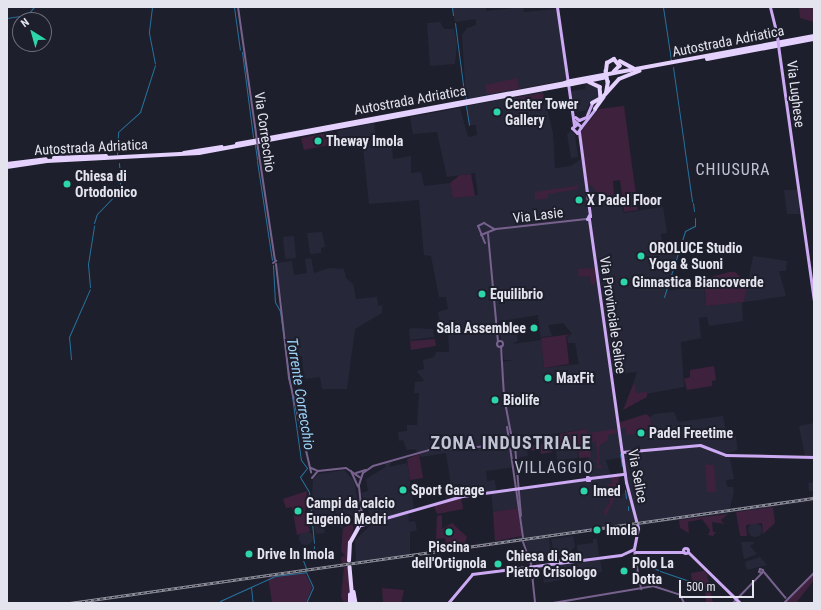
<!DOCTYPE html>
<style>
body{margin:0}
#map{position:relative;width:821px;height:610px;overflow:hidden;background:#1e1f2c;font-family:"Roboto Condensed",sans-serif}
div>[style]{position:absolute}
.built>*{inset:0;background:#27273a}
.round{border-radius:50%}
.green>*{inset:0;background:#3e213d}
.stream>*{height:1px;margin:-0.5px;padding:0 0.5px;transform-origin:0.5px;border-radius:0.5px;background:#27729d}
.minor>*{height:2px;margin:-1px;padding:0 1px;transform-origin:1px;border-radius:1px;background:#77628e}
.minor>.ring{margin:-1px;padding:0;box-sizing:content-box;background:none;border:2px solid #77628e;border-radius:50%}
.major>*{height:3px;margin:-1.5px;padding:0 1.5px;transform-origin:1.5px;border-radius:1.5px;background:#ccaaf3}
.major>.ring{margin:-1.5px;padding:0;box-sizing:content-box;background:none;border:3px solid #ccaaf3;border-radius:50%}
.highway>*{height:3.5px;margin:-1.75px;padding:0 1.75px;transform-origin:1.75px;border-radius:1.75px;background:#e4d1fd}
.rail>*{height:2.5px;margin-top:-1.25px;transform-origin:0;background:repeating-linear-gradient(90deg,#1e1f2c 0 3px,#92939e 0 6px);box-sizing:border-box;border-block:1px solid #92939e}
.minor-bridge>*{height:2px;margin:-1px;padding:0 1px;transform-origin:1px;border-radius:1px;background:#77628e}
.major-bridge>*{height:3px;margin:-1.5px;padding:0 1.5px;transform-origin:1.5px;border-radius:1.5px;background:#ccaaf3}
.highway-bridge>*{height:3.5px;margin:-1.75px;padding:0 1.75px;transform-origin:1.75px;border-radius:1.75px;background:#e4d1fd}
.dots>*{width:11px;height:11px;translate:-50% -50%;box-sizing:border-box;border:2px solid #1e1f2c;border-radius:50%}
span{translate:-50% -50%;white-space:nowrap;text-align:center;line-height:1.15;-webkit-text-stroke:4px #1e1f2c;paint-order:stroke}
.street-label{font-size:14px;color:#e4e4ee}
.poi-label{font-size:14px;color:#e4e4ee;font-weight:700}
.left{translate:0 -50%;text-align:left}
.right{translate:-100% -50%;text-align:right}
.water-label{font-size:15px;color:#9bd2f7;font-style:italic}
.quarter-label{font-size:16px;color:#c1c3d5;letter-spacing:1px}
.district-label{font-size:18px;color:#c1c3d5;font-weight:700;letter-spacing:1px}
.frame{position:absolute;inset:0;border:8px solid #e4e4ee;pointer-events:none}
.north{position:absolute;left:12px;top:12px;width:40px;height:40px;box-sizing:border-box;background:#1e1f2c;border:1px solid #6d6e7a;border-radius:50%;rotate:323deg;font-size:11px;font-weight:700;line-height:16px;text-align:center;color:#e4e4ee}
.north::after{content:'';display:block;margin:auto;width:14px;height:18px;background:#2dd5ab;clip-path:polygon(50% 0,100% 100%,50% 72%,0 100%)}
.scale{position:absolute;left:679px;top:580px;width:75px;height:18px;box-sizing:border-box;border:2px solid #e4e4ee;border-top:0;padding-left:5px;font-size:12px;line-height:14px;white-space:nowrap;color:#e4e4ee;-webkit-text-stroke:3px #1e1f2c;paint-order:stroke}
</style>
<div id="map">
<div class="built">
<div style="clip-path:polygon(452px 7px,486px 7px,486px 11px,523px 7px,524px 12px,556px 9px,567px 80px,466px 99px,462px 35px,467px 28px,476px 25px,476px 19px,455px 22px)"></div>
<div style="clip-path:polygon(440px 22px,444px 29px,454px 29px,457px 43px,455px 64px,430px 66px,427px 23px)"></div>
<div style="clip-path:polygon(585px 84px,599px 87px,600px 96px,590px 102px,587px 110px,574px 112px,571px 91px,585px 89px)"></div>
<div style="clip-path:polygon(evenodd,543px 92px,553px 133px,555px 168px,571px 166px,581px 159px,596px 190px,617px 194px,624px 213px,663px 207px,667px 233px,661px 234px,662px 243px,681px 242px,666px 291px,704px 286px,706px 306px,742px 302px,743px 321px,709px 326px,707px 317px,699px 318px,701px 338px,681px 342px,684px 387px,629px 397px,637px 372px,612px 375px,617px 423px,625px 428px,626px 435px,652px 429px,650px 417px,654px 414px,674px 412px,678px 422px,723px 416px,726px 433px,736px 436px,737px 446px,737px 450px,729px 453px,734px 479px,726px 480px,727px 487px,733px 487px,734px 491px,730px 508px,812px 497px,814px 491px,809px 491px,808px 483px,814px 482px,814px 501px,549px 538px,552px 562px,532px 564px,524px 541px,351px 564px,356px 562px,355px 540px,373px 523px,361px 493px,368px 491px,366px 479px,386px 467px,384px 463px,392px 461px,389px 467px,407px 463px,408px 468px,414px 508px,408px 510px,409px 522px,415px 521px,417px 530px,410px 532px,410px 554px,522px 537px,518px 508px,493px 512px,491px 492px,459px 497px,457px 492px,463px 490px,462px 484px,451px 485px,446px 453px,421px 457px,415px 449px,407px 450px,403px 440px,399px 441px,398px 432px,407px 431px,407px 425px,417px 425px,419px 393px,414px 393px,415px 382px,424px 381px,417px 371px,424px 369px,423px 360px,434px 357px,436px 352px,449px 352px,448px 332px,442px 332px,438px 312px,448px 309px,446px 297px,439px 297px,431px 256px,424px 255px,419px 200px,369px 204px,363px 147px,367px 140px,385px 138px,386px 147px,392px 147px,393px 159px,411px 156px,411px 173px,421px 172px,424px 186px,450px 183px,453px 198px,478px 195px,475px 173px,447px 177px,437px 132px,413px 134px,410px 117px,460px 108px,468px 137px,477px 135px,476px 125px,469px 125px,467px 106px,543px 92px,538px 315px,541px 340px,512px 344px,518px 341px,514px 321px,499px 324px,504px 360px,514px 360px,502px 362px,496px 322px,538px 315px,543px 92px,563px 323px,572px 334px,567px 337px,568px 343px,575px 343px,579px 364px,544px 368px,541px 337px,552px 336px,548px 325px,563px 323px,543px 92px,587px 429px,589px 479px,496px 490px,495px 480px,487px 481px,486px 471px,515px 467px,514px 451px,516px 458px,528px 456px,526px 444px,516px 445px,510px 432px,528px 437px,529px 443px,551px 439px,552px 434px,587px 429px,543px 92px,621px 458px,627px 493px,616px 495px,606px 460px,621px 458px)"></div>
<div style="clip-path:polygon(374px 123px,376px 137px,339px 143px,337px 131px)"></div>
<div style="clip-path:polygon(571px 131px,575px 135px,578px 157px,571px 158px,567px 134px)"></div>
<div style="clip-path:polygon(784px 190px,797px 190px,800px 214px,787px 214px)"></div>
<div style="clip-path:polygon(322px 232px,325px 247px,321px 248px,321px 253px,310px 254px,307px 233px)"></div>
<div style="clip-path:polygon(294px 236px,296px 258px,285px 259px,283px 237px)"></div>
<div style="clip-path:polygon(753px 256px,787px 261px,786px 271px,779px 271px,786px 296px,744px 302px)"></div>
<div style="clip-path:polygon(311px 258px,314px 273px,329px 268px,344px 269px,346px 278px,353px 284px,356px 299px,377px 297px,378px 306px,382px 305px,382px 313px,355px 329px,347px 389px,322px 389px,320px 377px,304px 379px,302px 356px,288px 358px,277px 263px,292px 261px,294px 275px,307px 273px,305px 259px)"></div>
<div style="clip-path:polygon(413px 328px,433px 329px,434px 337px,410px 340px,409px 329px)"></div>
<div style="clip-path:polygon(814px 423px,814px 456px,805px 456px,799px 426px)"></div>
<div style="clip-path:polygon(577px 450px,578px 458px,557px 460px,556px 451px)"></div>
<div style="clip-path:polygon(344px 470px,354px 481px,359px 509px,341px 529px,339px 522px,323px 524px,325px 533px,316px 534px,311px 513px,313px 479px,319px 474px)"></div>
<div class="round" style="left:748px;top:523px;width:14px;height:14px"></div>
<div class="round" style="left:299px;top:531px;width:14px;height:14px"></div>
<div style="clip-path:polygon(573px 536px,575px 547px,564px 557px,555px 557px,551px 539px)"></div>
<div style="clip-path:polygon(593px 539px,597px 539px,599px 556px,578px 559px,577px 545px,593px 543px)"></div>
<div style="clip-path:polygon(741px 542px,755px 542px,750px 546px,757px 554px,744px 559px)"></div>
<div style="clip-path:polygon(760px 557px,767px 565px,747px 570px,745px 562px)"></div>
<div style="clip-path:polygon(600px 558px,602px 572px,544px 583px,542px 570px,533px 571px,533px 567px)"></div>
</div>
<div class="green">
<div style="clip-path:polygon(799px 7px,814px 7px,814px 22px,800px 18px)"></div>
<div style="clip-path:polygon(517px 78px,519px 89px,487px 94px,485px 85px)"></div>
<div style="clip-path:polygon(543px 93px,544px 101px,528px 98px,519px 102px,522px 115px,520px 123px,516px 121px,521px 118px,517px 98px)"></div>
<div style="clip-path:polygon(624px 106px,638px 210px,624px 212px,620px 180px,613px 181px,614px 195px,599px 197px,592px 185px,585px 186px,579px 134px,599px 109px)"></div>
<div style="clip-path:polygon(333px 132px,335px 144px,304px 150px,301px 138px)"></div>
<div style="clip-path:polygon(471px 174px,475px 196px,453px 198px,450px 183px,460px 175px)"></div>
<div style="clip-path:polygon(577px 182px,578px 189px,548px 194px,548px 198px,535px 200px,535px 192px,576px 186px)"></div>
<div style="clip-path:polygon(595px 268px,595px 284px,591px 285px,590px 276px,579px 277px,578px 269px)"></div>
<div style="clip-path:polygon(729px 272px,735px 272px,748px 284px,744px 302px,706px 306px,704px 279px)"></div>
<div style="clip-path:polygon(572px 334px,566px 336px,569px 364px,544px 368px,541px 338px)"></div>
<div style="clip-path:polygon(435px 339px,436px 346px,411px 350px,410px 341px)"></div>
<div style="clip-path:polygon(714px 366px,716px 380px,712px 381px,712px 386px,687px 390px,684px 379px,690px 377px,690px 370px)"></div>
<div style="clip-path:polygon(634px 382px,636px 393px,647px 392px,647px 397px,623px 410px)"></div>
<div style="clip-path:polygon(646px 414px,650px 417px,652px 429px,642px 430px,644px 434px,638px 435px,637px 431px,637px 434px,626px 435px,625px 428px,619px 428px,618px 423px)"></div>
<div style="clip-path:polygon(587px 429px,591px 457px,579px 458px,578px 449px,572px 448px,553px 451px,552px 435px)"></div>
<div style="clip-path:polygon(616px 429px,617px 433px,608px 435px,608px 440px,599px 446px,599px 465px,605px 468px,597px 468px,597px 461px,592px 462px,598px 459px,596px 442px,591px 441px,590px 433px)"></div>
<div style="clip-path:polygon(550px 442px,552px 452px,541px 454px,540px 449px,532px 451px,528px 446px)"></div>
<div style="clip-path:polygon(419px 454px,423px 478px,410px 480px,407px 459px)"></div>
<div style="clip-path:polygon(705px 458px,707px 465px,714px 465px,716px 492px,707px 492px)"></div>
<div style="clip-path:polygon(619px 476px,618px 492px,605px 517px,604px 511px,610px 502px,608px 484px,612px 484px,611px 477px)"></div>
<div style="clip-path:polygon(307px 491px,305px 515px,310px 531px,297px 535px,292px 507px,286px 508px,283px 499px)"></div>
<div style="clip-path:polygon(461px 497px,463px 509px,437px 514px,433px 504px)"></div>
<div style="clip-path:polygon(773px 507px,775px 523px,763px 534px,762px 523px,746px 525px,747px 536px,740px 536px,736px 512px)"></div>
<div style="clip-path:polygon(518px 508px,522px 536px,495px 541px,493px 512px)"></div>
<div style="clip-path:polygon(728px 514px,721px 520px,724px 524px,712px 522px,713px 532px,716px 532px,713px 536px,708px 535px,710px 530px,702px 519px,688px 522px,689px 533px,680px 528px,679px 520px)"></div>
<div style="clip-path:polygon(442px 515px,442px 529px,452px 523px,467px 537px,464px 545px,446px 547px,445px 538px,436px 539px,437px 516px)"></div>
<div style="clip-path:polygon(354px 523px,348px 562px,342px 564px,341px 557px,345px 556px,341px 551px,343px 528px)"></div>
<div style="clip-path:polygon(344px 567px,349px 567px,349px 603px,344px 603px,341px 597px)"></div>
<div style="clip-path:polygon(704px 571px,707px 574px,713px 603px,706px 603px,705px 587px,692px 581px,691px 573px)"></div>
<div style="clip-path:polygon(305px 573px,312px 587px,306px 603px,272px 602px,268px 577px)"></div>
<div style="clip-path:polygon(814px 573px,814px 580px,796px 603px,785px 603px)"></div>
<div style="clip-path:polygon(382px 588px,404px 590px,401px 603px,383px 603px)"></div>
</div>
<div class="stream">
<div style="left:152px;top:7px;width:26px;rotate:97deg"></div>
<div style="left:149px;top:33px;width:31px;rotate:79deg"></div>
<div style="left:234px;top:7px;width:43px;rotate:82.1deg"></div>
<div style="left:452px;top:7px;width:8px;rotate:83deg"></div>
<div style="left:663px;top:7px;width:54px;rotate:81.4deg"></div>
<div style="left:7px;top:18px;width:20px;rotate:-9deg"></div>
<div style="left:27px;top:15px;width:11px;rotate:-49deg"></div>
<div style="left:455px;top:23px;width:63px;rotate:82.6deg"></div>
<div style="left:242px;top:52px;width:86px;rotate:82.6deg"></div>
<div style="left:673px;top:67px;width:78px;rotate:81.9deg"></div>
<div style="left:463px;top:85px;width:13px;rotate:77deg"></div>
<div style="left:466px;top:106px;width:19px;rotate:81deg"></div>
<div style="left:255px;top:145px;width:15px;rotate:82deg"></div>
<div style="left:684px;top:145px;width:57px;rotate:81.9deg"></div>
<div style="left:117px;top:154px;width:22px;rotate:-87deg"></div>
<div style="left:118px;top:132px;width:30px;rotate:-42deg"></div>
<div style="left:140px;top:112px;width:49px;rotate:-72.3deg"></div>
<div style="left:257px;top:161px;width:100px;rotate:81.4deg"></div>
<div style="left:119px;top:163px;width:16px;rotate:86deg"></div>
<div style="left:693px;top:203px;width:8px;rotate:83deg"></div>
<div style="left:94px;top:223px;width:9px;rotate:-72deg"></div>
<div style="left:97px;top:214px;width:33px;rotate:-46deg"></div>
<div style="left:120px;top:190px;width:10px;rotate:-90deg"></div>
<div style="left:273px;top:265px;width:37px;rotate:87deg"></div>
<div style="left:275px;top:302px;width:10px;rotate:61deg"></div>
<div style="left:280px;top:311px;width:150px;rotate:82deg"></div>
<div style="left:301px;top:460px;width:10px;rotate:53deg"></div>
<div style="left:307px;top:468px;width:11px;rotate:128deg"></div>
<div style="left:300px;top:477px;width:17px;rotate:59deg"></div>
<div style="left:309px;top:492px;width:51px;rotate:84.4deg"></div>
<div style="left:90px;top:287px;width:23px;rotate:-95deg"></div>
<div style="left:88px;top:264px;width:39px;rotate:-81deg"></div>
<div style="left:664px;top:297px;width:69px;rotate:-72.3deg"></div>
<div style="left:685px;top:231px;width:11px;rotate:-27deg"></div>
<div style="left:695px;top:226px;width:8px;rotate:-90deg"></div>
<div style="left:71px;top:359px;width:22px;rotate:-95deg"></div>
<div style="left:69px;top:337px;width:52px;rotate:-66.4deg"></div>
<div style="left:620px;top:454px;width:12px;rotate:81deg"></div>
<div style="left:625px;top:490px;width:8px;rotate:83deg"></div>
<div style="left:628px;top:506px;width:4px;rotate:90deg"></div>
<div style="left:649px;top:566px;width:10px;rotate:24deg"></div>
<div style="left:306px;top:568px;width:9px;rotate:-111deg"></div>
<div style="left:303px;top:560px;width:10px;rotate:-11deg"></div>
<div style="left:313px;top:558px;width:12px;rotate:-85deg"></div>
<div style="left:660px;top:571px;width:31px;rotate:19deg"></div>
<div style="left:251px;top:587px;width:10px;rotate:84deg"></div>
<div style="left:252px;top:598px;width:5px;rotate:79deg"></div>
<div style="left:220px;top:601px;width:60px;rotate:-24.4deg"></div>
<div style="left:275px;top:576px;width:31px;rotate:-7deg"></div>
<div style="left:306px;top:603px;width:17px;rotate:-66deg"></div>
<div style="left:313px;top:587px;width:17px;rotate:-115deg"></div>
</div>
<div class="minor">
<div style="left:238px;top:7px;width:128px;rotate:81.9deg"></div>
<div style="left:258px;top:148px;width:113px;rotate:81.4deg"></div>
<div style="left:488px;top:234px;width:107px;rotate:84.7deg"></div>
<div style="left:481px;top:235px;width:16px;rotate:-22deg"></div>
<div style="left:496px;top:229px;width:91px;rotate:-6.3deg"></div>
<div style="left:485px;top:243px;width:18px;rotate:-112deg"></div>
<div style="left:478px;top:226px;width:7px;rotate:-27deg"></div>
<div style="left:484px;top:223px;width:12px;rotate:31deg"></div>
<div style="left:273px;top:263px;width:4px;rotate:-34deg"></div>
<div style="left:276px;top:264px;width:115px;rotate:83.5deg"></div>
<div style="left:289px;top:378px;width:97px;rotate:76.8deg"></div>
<div class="ring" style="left:497px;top:341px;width:4px;height:4px"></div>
<div style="left:501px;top:346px;width:51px;rotate:86.6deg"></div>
<div style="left:504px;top:397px;width:43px;rotate:79.2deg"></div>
<div style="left:507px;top:427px;width:12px;rotate:81deg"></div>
<div class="ring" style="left:507px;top:439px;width:6px;height:6px"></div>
<div style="left:515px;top:446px;width:70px;rotate:85.1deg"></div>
<div style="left:510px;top:447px;width:91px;rotate:81.8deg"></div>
<div style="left:311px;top:468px;width:8px;rotate:23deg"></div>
<div style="left:318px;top:471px;width:28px;rotate:-6deg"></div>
<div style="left:346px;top:468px;width:18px;rotate:34deg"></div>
<div style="left:351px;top:471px;width:17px;rotate:66deg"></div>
<div style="left:356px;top:473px;width:10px;rotate:-17deg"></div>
<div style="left:312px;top:478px;width:8px;rotate:-50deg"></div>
<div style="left:362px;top:515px;width:30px;rotate:-96deg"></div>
<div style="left:359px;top:485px;width:13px;rotate:-72deg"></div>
<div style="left:363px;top:473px;width:12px;rotate:-35deg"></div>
<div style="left:373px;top:466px;width:58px;rotate:-15.9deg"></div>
<div style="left:429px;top:450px;width:79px;rotate:-3.6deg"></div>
<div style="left:356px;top:516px;width:9px;rotate:-58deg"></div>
<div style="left:523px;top:542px;width:23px;rotate:70deg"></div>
<div style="left:531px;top:564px;width:39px;rotate:84deg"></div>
<div style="left:634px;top:552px;width:38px;rotate:79deg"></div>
<div style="left:760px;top:569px;width:3px;rotate:18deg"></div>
<div style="left:763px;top:570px;width:3px;rotate:108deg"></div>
<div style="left:762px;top:573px;width:3px;rotate:-162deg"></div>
<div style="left:759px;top:572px;width:3px;rotate:-72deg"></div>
<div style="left:763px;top:571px;width:35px;rotate:50deg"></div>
<div style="left:553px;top:603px;width:101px;rotate:-9.6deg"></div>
<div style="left:653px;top:586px;width:28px;rotate:18deg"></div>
<div style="left:680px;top:595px;width:9px;rotate:63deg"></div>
<div style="left:733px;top:603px;width:43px;rotate:-45.9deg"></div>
<div style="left:784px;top:603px;width:42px;rotate:-45deg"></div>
</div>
<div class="major">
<div style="left:557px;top:7px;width:119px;rotate:81.8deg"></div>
<div style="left:770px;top:7px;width:30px;rotate:76deg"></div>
<div style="left:779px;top:52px;width:252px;rotate:82deg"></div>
<div style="left:587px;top:115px;width:13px;rotate:-67deg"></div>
<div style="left:575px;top:117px;width:5px;rotate:37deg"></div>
<div style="left:579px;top:120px;width:8px;rotate:-23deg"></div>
<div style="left:575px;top:121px;width:8px;rotate:45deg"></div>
<div style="left:581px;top:127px;width:7px;rotate:124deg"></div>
<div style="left:577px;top:133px;width:7px;rotate:-135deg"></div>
<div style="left:572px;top:128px;width:6px;rotate:-39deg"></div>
<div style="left:581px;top:127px;width:23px;rotate:-52deg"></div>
<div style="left:579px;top:132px;width:85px;rotate:82.5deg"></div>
<div style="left:590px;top:216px;width:4px;rotate:135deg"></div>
<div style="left:587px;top:219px;width:4px;rotate:-63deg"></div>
<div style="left:589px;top:219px;width:266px;rotate:82deg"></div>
<div style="left:626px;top:482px;width:48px;rotate:75.4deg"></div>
<div style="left:638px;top:528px;width:21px;rotate:101deg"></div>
<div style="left:622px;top:452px;width:78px;rotate:-5.1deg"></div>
<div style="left:700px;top:445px;width:28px;rotate:21deg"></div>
<div style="left:726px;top:455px;width:88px;rotate:1.3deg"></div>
<div style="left:587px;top:477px;width:3px;rotate:18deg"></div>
<div style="left:590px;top:478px;width:2px;rotate:117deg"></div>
<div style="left:589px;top:480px;width:2px;rotate:180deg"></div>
<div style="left:587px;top:480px;width:3px;rotate:-90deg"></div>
<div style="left:590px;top:478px;width:35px;rotate:-7deg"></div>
<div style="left:365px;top:522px;width:8px;rotate:-113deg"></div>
<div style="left:362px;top:515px;width:8px;rotate:157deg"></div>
<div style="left:355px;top:518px;width:6px;rotate:81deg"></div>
<div style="left:356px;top:524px;width:5px;rotate:11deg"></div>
<div style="left:361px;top:525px;width:105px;rotate:-16deg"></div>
<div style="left:462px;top:496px;width:125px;rotate:-7.8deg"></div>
<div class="ring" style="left:683.5px;top:548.5px;width:2px;height:2px"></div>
<div style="left:635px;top:552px;width:49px"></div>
<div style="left:688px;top:552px;width:73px;rotate:44.4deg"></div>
<div style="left:553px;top:563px;width:6px;rotate:-51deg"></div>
<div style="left:557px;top:558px;width:4px;rotate:76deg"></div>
<div style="left:448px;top:603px;width:38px;rotate:-50deg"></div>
<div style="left:472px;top:574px;width:150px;rotate:-7.3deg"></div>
<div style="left:621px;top:555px;width:14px;rotate:-25deg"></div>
</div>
<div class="highway">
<div style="left:707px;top:59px;width:109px;rotate:-10.6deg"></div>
<div style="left:620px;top:61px;width:15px;rotate:28deg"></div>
<div style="left:606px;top:71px;width:8px;rotate:-83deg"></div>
<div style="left:607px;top:63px;width:8px;rotate:-30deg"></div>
<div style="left:614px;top:59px;width:9px;rotate:49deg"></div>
<div style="left:620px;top:66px;width:8px;rotate:135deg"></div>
<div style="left:571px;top:81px;width:247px;rotate:-10.5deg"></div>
<div style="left:589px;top:82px;width:12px;rotate:24deg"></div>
<div style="left:600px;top:87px;width:11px;rotate:85deg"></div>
<div style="left:572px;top:84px;width:33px;rotate:-11deg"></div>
<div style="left:606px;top:93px;width:11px;rotate:-80deg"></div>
<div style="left:602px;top:98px;width:25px;rotate:-48deg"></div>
<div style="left:619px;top:79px;width:22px;rotate:-22deg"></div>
<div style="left:592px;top:103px;width:10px;rotate:-29deg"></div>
<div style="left:595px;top:109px;width:14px;rotate:-54deg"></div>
<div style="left:237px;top:144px;width:334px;rotate:-10.5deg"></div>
<div style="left:184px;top:153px;width:38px;rotate:-9deg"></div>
<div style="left:54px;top:158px;width:52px;rotate:-2.2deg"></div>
<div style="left:7px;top:164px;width:39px;rotate:-7deg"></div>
<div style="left:7px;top:167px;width:40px;rotate:-8.5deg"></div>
<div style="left:47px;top:161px;width:152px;rotate:-3deg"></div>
<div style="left:199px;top:153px;width:372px;rotate:-10.5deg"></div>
<div style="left:349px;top:561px;width:18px;rotate:-87deg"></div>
<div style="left:350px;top:543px;width:21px;rotate:-61deg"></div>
<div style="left:350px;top:567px;width:36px;rotate:85deg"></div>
<div style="left:354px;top:592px;width:11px;rotate:80deg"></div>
<div style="left:350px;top:603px;width:8px;rotate:-90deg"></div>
</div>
<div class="rail">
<div style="left:70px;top:603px;width:751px;rotate:-8.03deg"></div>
</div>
<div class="minor-bridge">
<div style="left:256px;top:134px;width:14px;rotate:82deg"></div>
</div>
<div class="major-bridge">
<div style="left:777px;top:36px;width:16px;rotate:83deg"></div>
</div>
<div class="highway-bridge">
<div style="left:606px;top:71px;width:11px;rotate:80deg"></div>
<div style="left:565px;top:83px;width:6px;rotate:-18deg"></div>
<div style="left:565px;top:85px;width:7px;rotate:-8deg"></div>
</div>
<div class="dots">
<div style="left:497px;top:112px;background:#2dd5ab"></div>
<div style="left:318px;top:141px;background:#2dd5ab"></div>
<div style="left:67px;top:184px;background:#2dd5ab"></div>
<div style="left:579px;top:200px;background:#2dd5ab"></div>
<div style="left:641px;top:256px;background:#2dd5ab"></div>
<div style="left:624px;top:282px;background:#2dd5ab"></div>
<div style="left:482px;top:294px;background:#2dd5ab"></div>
<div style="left:534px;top:328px;background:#2dd5ab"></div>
<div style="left:548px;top:378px;background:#2dd5ab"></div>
<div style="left:495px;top:400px;background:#2dd5ab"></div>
<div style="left:641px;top:433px;background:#2dd5ab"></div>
<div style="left:403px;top:490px;background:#2dd5ab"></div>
<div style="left:584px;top:491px;background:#2dd5ab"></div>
<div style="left:298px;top:511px;background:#2dd5ab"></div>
<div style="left:597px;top:530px;background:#2dd5ab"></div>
<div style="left:449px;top:532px;background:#2dd5ab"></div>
<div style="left:249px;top:554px;background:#2dd5ab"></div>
<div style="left:498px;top:564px;background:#2dd5ab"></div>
<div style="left:624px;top:571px;background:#2dd5ab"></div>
</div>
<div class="street-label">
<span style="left:728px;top:41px;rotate:-11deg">Autostrada Adriatica</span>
<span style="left:796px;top:94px;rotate:83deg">Via Lughese</span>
<span style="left:410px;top:100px;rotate:-10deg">Autostrada Adriatica</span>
<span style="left:265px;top:132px;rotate:82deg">Via Correcchio</span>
<span style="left:91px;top:147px;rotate:-3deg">Autostrada Adriatica</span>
<span style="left:538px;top:215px;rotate:-7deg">Via Lasie</span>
<span style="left:613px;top:315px;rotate:82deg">Via Provinciale Selice</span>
<span style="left:638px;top:476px;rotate:79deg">Via Selice</span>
</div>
<div class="poi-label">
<span class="left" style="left:505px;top:112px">Center Tower<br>Gallery</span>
<span class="left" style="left:326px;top:141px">Theway Imola</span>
<span class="left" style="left:75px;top:184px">Chiesa di<br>Ortodonico</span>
<span class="left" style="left:587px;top:200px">X Padel Floor</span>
<span class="left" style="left:649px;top:256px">OROLUCE Studio<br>Yoga &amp; Suoni</span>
<span class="left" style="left:632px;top:282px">Ginnastica Biancoverde</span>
<span class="left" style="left:490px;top:294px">Equilibrio</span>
<span class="right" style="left:526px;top:328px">Sala Assemblee</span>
<span class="left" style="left:556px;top:378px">MaxFit</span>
<span class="left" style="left:503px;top:400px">Biolife</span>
<span class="left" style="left:649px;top:433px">Padel Freetime</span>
<span class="left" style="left:411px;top:490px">Sport Garage</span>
<span class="left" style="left:593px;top:491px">Imed</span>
<span class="left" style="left:306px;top:511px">Campi da calcio<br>Eugenio Medri</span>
<span class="left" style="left:606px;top:530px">Imola</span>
<span style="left:449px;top:555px">Piscina<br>dell'Ortignola</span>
<span class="left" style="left:257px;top:554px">Drive In Imola</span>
<span class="left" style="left:506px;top:564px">Chiesa di San<br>Pietro Crisologo</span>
<span class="left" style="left:632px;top:571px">Polo La<br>Dotta</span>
</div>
<div class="water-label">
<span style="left:300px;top:394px;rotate:81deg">Torrente Correcchio</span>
</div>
<div class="quarter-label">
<span style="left:733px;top:170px">CHIUSURA</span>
<span style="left:554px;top:468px">VILLAGGIO</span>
</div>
<div class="district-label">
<span style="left:511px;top:443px">ZONA INDUSTRIALE</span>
</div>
<div class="frame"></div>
<div class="north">N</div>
<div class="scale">500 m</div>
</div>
